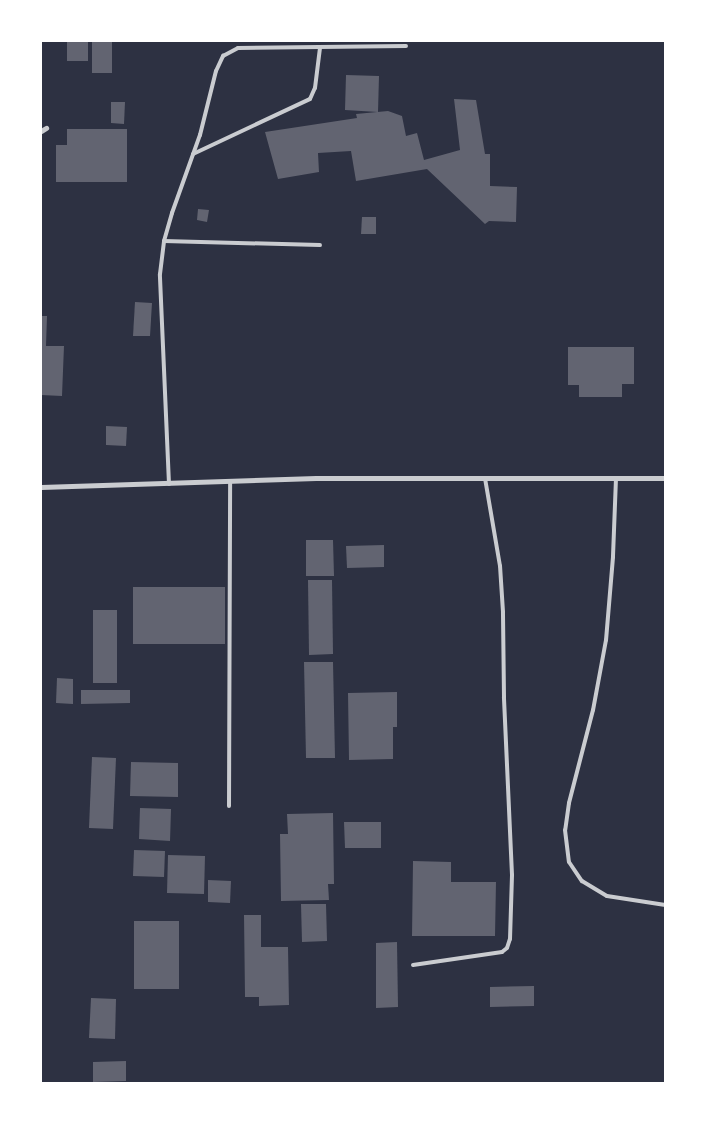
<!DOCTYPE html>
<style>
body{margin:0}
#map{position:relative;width:706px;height:1124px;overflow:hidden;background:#2d3142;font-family:"DM Sans",sans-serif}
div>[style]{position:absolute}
.building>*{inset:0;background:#626471}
.service>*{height:4px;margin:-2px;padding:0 2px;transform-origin:2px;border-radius:2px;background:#caccd0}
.minor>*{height:5px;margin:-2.5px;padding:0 2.5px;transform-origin:2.5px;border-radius:2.5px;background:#caccd0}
span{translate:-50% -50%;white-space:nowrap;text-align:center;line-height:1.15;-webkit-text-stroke:4.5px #fff;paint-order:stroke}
.frame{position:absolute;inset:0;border:42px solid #fff;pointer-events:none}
</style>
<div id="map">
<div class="building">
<div style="clip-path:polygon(67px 41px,88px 41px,88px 61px,67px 61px)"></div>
<div style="clip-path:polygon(92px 41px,112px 41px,112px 73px,92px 73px)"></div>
<div style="clip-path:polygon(346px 75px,379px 76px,378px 112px,345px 110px)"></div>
<div style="clip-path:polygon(454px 99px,476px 100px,485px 154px,490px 154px,490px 186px,517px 187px,516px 222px,489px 221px,485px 224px,427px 169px,356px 181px,351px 151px,318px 153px,319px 172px,278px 179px,265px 132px,357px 118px,356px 114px,388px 111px,402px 116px,406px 136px,417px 133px,424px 160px,460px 150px)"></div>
<div style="clip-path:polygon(111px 102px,125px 102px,124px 124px,111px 123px)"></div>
<div style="clip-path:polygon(67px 129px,127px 129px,127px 182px,56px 182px,56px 145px,67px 145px)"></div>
<div style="clip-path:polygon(198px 209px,209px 210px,207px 222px,197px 220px)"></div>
<div style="clip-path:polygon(362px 217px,376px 217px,376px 234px,361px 234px)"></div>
<div style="clip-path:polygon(135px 302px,152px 303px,150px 336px,133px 336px)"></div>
<div style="clip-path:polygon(41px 316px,47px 316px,46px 346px,64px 346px,62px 396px,41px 395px)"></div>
<div style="clip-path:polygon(568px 347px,634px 347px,634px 384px,622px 384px,622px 397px,579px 397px,579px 385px,568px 385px)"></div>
<div style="clip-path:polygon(106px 426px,127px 427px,126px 446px,106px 445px)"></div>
<div style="clip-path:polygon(306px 540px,333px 540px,334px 576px,306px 576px)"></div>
<div style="clip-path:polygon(384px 545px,384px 567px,347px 568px,346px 546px)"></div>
<div style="clip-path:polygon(308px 580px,332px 580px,333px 654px,309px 655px)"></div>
<div style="clip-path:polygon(133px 587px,225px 587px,225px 644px,133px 644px)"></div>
<div style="clip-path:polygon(93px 610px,117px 610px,117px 683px,93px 683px)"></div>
<div style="clip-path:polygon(304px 662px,333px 662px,335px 758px,306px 758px)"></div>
<div style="clip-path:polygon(57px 678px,73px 679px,73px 704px,56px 703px)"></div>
<div style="clip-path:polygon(81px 690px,130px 690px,130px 703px,81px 704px)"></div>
<div style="clip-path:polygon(397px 692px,397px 727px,393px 727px,393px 759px,349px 760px,348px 693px)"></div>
<div style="clip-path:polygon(92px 757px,116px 758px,113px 829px,89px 828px)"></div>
<div style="clip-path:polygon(131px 762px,178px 763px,178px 797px,130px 796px)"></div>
<div style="clip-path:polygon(140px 808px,171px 809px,170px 841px,139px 839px)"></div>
<div style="clip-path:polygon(333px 813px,334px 884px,328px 884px,329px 900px,281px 901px,280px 834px,288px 834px,287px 814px)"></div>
<div style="clip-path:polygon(344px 822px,381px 822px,381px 848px,345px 848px)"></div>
<div style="clip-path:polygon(134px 850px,165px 851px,164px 877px,133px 876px)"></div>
<div style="clip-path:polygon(168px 855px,205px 856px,204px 894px,167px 893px)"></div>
<div style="clip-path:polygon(413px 861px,451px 862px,451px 882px,496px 882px,495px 936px,412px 936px)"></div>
<div style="clip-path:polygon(208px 880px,231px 881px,230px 903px,208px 902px)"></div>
<div style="clip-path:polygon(301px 904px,326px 904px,327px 941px,302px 942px)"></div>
<div style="clip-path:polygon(244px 915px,261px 915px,261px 947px,288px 947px,289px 1005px,259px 1006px,259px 997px,245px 997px)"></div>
<div style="clip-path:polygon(134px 921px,179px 921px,179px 989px,134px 989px)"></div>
<div style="clip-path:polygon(397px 942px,398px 1007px,376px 1008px,376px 943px)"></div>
<div style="clip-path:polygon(534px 986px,534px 1006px,490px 1007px,490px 987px)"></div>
<div style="clip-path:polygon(91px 998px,116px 999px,115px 1039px,89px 1038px)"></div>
<div style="clip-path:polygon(126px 1061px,126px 1081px,93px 1082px,93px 1062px)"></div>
</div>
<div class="service">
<div style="left:193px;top:154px;width:129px;rotate:-25.2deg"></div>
<div style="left:310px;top:99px;width:12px;rotate:-66deg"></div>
<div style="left:315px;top:88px;width:40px;rotate:-82.9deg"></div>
<div style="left:164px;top:241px;width:156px;rotate:1.5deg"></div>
<div style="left:616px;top:478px;width:79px;rotate:92.2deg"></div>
<div style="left:613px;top:557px;width:83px;rotate:94.8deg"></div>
<div style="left:606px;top:640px;width:71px;rotate:100.5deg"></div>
<div style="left:593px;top:710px;width:96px;rotate:104.5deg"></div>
<div style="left:569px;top:803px;width:27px;rotate:98deg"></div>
<div style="left:565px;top:830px;width:32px;rotate:83deg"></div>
<div style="left:569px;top:862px;width:23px;rotate:56deg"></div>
<div style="left:582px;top:881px;width:29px;rotate:31deg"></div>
<div style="left:607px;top:896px;width:59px;rotate:8.8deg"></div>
<div style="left:169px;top:484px;width:210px;rotate:-92.5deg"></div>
<div style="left:160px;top:274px;width:33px;rotate:-83deg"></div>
<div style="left:164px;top:241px;width:29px;rotate:-74deg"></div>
<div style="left:172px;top:213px;width:83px;rotate:-70.3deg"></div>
<div style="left:200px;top:135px;width:66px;rotate:-76deg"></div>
<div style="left:216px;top:71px;width:17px;rotate:-65deg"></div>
<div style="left:223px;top:56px;width:17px;rotate:-28deg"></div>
<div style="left:238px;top:48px;width:168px;rotate:-0.7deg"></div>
<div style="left:229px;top:806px;width:325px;rotate:-89.8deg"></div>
<div style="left:413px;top:965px;width:90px;rotate:-8.3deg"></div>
<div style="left:502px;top:952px;width:6px;rotate:-39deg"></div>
<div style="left:507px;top:948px;width:9px;rotate:-72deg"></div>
<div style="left:510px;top:939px;width:64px;rotate:-88.2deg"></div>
<div style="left:512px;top:875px;width:178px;rotate:-92.6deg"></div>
<div style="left:504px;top:697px;width:85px;rotate:-90.7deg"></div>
<div style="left:503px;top:612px;width:46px;rotate:-93.7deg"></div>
<div style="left:500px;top:566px;width:89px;rotate:-99.7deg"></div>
</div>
<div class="minor">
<div style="left:41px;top:131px;width:6px;rotate:-31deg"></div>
<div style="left:41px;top:487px;width:275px;rotate:-1.9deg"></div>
<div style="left:316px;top:478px;width:349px"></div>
</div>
<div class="frame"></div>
</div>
